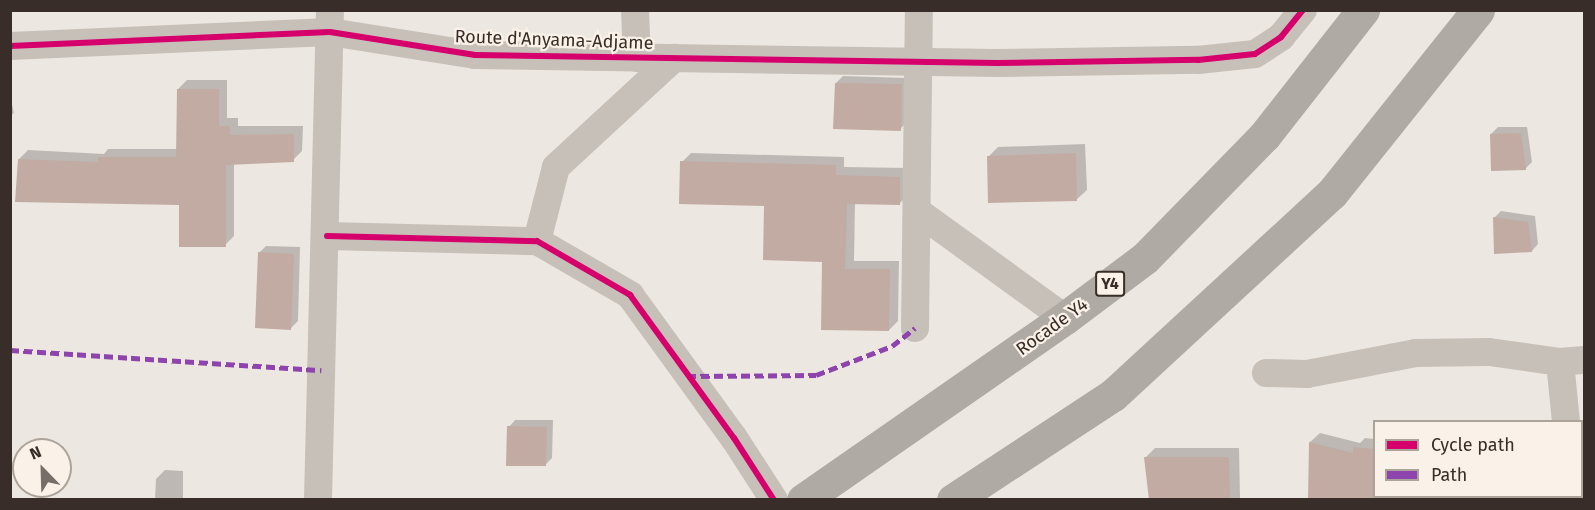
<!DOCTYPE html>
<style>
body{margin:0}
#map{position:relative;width:1595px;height:510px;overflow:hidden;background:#ede7e1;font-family:"Fira Sans",sans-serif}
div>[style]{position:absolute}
.shadow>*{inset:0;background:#0003}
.building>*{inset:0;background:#c2aba2}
.minor>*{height:28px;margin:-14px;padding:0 14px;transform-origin:14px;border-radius:14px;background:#c7c0b9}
.trunk>*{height:33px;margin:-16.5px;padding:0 16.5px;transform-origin:16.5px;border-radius:16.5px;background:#b0aaa4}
.quiet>*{height:4.5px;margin-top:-2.25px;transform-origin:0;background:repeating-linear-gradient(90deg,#8e44ad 0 9px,transparent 0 13.5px)}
.cycleway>*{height:6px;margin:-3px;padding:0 3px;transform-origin:3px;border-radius:3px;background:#d6006c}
span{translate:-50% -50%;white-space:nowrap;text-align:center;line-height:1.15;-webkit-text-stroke:4.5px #faf2e8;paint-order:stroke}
.shield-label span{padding:2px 4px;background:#faf2e8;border:2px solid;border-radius:4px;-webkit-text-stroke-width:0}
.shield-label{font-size:16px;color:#382d28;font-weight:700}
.street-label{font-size:18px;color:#382d28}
.frame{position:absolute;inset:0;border:12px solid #382d28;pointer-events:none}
.legend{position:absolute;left:1373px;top:420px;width:210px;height:78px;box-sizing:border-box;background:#faf2e8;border:2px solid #aca39b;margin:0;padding:8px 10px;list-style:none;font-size:18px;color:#382d28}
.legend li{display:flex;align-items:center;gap:12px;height:30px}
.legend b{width:30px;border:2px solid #aca39b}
.north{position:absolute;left:12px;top:438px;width:60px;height:60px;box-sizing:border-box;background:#faf2e8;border:2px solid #aca39b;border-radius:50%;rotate:337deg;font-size:16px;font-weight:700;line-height:24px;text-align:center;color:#382d28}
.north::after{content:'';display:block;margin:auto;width:21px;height:27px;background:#776e69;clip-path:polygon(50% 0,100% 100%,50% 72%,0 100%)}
</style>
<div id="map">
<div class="shadow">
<div style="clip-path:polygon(843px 76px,908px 78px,907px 122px,900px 129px,836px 83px)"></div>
<div style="clip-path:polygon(187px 80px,227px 80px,227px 118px,238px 118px,238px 126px,303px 126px,302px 151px,293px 160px,234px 163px,234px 236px,225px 245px,181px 203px,19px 159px,28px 150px,104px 154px,108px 149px,178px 149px,178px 89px)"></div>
<div style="clip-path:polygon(10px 96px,14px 113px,10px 116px)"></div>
<div style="clip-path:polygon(1498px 127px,1527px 127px,1532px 162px,1525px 169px,1491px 134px)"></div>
<div style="clip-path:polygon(1085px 144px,1087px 190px,1077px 199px,988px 157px,998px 147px)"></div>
<div style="clip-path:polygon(691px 153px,844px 157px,844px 167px,909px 168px,908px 195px,899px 204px,855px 203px,854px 261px,899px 261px,898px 321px,889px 330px,766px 205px,682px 162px)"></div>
<div style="clip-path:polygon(1501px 211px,1535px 216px,1538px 244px,1532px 251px,1494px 218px)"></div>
<div style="clip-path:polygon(266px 246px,300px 247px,298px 321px,291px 328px,259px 253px)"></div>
<div style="clip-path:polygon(515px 420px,553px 420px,552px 458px,545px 465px,509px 427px)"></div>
<div style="clip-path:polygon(1320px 433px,1360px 443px,1365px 438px,1374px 439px,1374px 496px,1403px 500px,1310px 500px,1310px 442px)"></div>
<div style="clip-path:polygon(1155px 448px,1239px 448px,1240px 498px,1151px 500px,1145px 458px)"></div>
<div style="clip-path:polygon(165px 470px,183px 471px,183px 500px,155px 500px,156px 479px)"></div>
</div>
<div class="building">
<div style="clip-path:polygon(835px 83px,902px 84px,901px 131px,833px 129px)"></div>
<div style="clip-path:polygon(177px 89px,219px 89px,219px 126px,230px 126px,230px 135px,294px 134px,294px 162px,226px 165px,226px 247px,179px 247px,179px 205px,15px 202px,18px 159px,98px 162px,98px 157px,176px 157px)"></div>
<div style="clip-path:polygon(1521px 133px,1526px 170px,1491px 171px,1490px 134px)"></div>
<div style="clip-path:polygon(1076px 153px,1077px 201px,988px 203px,987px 156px)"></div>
<div style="clip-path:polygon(680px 161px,836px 165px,836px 175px,900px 177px,900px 205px,847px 204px,845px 269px,890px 269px,889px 331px,821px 330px,822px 262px,763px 260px,764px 206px,679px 204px)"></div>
<div style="clip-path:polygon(1493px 217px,1528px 222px,1532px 252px,1494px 254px)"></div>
<div style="clip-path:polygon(258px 252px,294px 254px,291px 330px,255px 328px)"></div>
<div style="clip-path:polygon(507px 426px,547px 427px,546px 466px,506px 466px)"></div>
<div style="clip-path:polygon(1309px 442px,1353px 453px,1353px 447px,1374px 449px,1374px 500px,1308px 500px)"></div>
<div style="clip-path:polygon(1144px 457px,1229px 457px,1230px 500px,1149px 500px)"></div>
</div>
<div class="minor">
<div style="left:635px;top:10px;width:48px;rotate:87.6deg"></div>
<div style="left:10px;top:46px;width:320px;rotate:-2.5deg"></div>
<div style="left:330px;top:32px;width:147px;rotate:9deg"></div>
<div style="left:475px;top:55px;width:522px;rotate:0.88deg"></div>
<div style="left:997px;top:63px;width:201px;rotate:-0.9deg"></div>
<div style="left:1198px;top:60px;width:57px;rotate:-6deg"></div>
<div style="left:1255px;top:54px;width:31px;rotate:-33deg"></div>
<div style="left:1281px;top:37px;width:35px;rotate:-51deg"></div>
<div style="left:917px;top:211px;width:183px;rotate:35.9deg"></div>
<div style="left:327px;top:236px;width:210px;rotate:1.4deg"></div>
<div style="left:537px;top:241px;width:108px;rotate:30.1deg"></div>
<div style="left:630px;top:295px;width:177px;rotate:54deg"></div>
<div style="left:734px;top:438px;width:74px;rotate:57.2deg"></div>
<div style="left:537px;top:241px;width:76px;rotate:-75.6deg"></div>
<div style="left:556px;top:167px;width:161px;rotate:-42.7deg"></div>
<div style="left:915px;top:328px;width:318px;rotate:-89.3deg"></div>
<div style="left:1560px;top:362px;width:60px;rotate:84.3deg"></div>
<div style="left:1266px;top:373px;width:41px;rotate:1.4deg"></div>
<div style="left:1307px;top:374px;width:111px;rotate:-10.9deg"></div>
<div style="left:1416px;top:353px;width:73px;rotate:-0.8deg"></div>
<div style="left:1489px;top:352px;width:72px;rotate:8deg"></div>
<div style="left:1560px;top:362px;width:24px;rotate:-5deg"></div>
<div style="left:1573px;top:496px;width:4px;rotate:90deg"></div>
<div style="left:318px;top:500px;width:490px;rotate:-88.6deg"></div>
</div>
<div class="trunk">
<div style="left:803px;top:500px;width:319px;rotate:-34.8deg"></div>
<div style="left:1065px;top:318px;width:100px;rotate:-36.9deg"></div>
<div style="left:1145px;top:258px;width:172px;rotate:-45.7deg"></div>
<div style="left:1265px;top:135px;width:159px;rotate:-51.9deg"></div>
<div style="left:953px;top:500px;width:191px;rotate:-33.3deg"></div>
<div style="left:1113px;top:395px;width:298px;rotate:-42.7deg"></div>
<div style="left:1332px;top:193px;width:234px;rotate:-51.4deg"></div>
</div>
<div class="quiet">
<div style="left:10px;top:350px;width:312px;rotate:3.7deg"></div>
<div style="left:687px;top:376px;width:129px;rotate:-0.4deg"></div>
<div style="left:816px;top:375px;width:81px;rotate:-20.9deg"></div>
<div style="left:892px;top:346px;width:29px;rotate:-38deg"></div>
</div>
<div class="cycleway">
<div style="left:10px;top:46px;width:320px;rotate:-2.5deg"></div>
<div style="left:330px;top:32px;width:147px;rotate:9deg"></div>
<div style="left:475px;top:55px;width:522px;rotate:0.88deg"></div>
<div style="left:997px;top:63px;width:201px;rotate:-0.9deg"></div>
<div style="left:1198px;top:60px;width:57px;rotate:-6deg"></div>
<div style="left:1255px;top:54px;width:31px;rotate:-33deg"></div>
<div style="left:1281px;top:37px;width:35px;rotate:-51deg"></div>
<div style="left:327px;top:236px;width:210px;rotate:1.4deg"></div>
<div style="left:537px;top:241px;width:108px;rotate:30.1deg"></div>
<div style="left:630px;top:295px;width:177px;rotate:54deg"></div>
<div style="left:734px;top:438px;width:74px;rotate:57.2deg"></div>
</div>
<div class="shield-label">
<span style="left:1110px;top:284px">Y4</span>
</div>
<div class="street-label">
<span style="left:554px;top:40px;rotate:2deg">Route d'Anyama-Adjame</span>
<span style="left:1052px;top:327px;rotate:-36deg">Rocade Y4</span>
</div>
<div class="frame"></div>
<ul class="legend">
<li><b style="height:8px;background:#d6006c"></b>Cycle path</li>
<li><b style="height:8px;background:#8e44ad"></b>Path</li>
</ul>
<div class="north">N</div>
</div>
